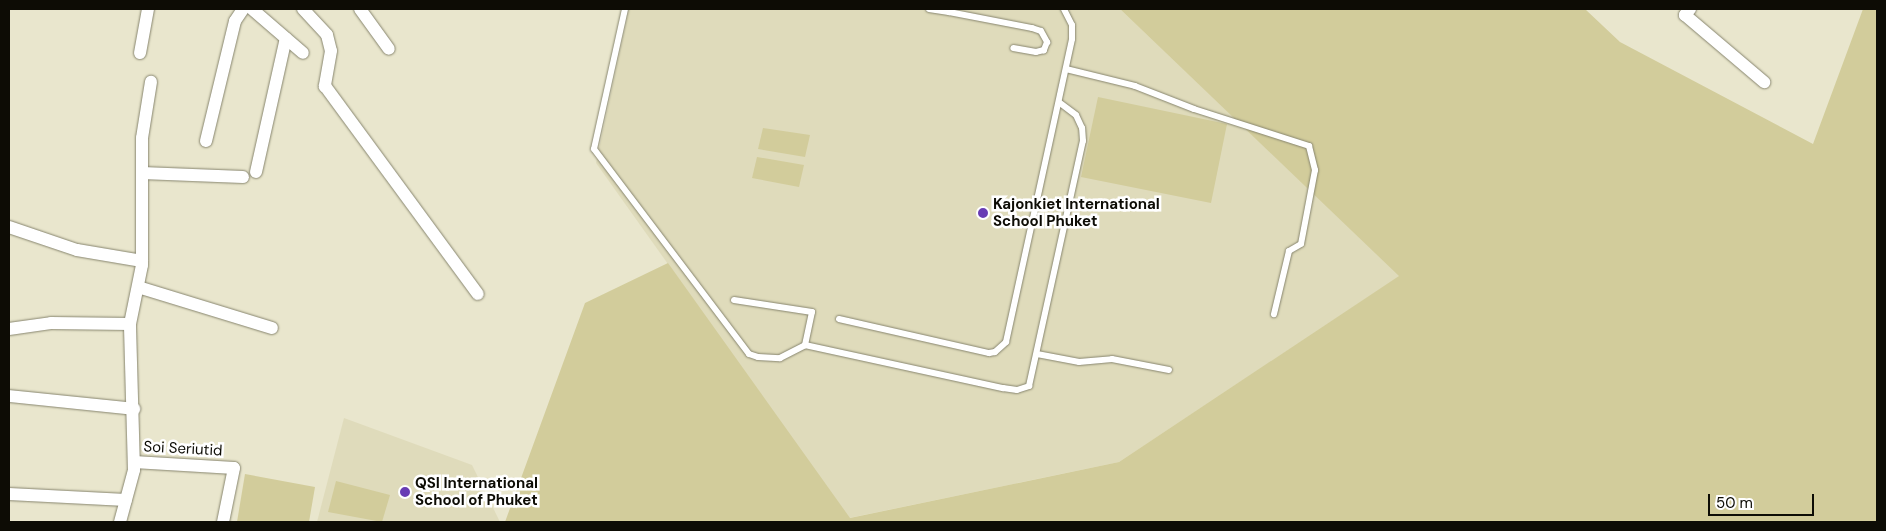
<!DOCTYPE html>
<style>
body{margin:0}
#map{position:relative;width:1886px;height:531px;overflow:hidden;background:#e9e6cd;font-family:"DM Sans",sans-serif}
div>[style]{position:absolute}
.built>*{inset:0;background:#dfdbbb}
.green>*{inset:0;background:#d2cc9b}
.roads{filter:drop-shadow(0 0 1px #87856e) drop-shadow(0 0 1px #87856e)}
.service>*{height:6px;margin:-3px;padding:0 3px;transform-origin:3px;border-radius:3px;background:#fff}
.minor>*{height:12px;margin:-6px;padding:0 6px;transform-origin:6px;border-radius:6px;background:#fff}
.dots>*{width:14px;height:14px;translate:-50% -50%;box-sizing:border-box;border:2px solid #fff;border-radius:50%}
span{translate:-50% -50%;white-space:nowrap;text-align:center;line-height:1.15;-webkit-text-stroke:5px #fff;paint-order:stroke}
.poi-label{font-size:15px;color:#0d0c05;font-weight:700}
.left{translate:0 -50%;text-align:left}
.street-label{font-size:15px;color:#0d0c05}
.frame{position:absolute;inset:0;border:10px solid #0d0c05;pointer-events:none}
.scale{position:absolute;left:1708px;top:494px;width:106px;height:22px;box-sizing:border-box;border:2px solid #0d0c05;border-top:0;padding-left:6px;font-size:15px;line-height:18px;white-space:nowrap;color:#0d0c05;-webkit-text-stroke:4px #fff;paint-order:stroke}
</style>
<div id="map">
<div class="built">
<div style="clip-path:polygon(629px 9px,1120px 9px,1400px 276px,1119px 462px,849px 518px,596px 163px)"></div>
<div style="clip-path:polygon(344px 418px,472px 465px,500px 522px,317px 522px)"></div>
</div>
<div class="green">
<div style="clip-path:polygon(1120px 9px,1585px 9px,1620px 42px,1813px 144px,1863px 9px,1877px 9px,1877px 522px,505px 522px,585px 303px,668px 263px,850px 518px,1119px 462px,1399px 276px)"></div>
<div style="clip-path:polygon(1098px 97px,1227px 124px,1211px 203px,1081px 177px)"></div>
<div style="clip-path:polygon(763px 128px,810px 135px,805px 157px,758px 149px)"></div>
<div style="clip-path:polygon(757px 157px,804px 165px,799px 187px,752px 178px)"></div>
<div style="clip-path:polygon(245px 474px,315px 487px,309px 522px,237px 522px)"></div>
<div style="clip-path:polygon(336px 481px,390px 495px,382px 522px,328px 512px)"></div>
</div>
<div class="roads">
<div class="service">
<div style="left:625px;top:9px;width:143px;rotate:102.5deg"></div>
<div style="left:594px;top:149px;width:257px;rotate:52.9deg"></div>
<div style="left:749px;top:354px;width:9px;rotate:18deg"></div>
<div style="left:758px;top:357px;width:22px;rotate:3deg"></div>
<div style="left:780px;top:358px;width:28px;rotate:-27deg"></div>
<div style="left:805px;top:345px;width:203px;rotate:12.3deg"></div>
<div style="left:1003px;top:388px;width:14px;rotate:8deg"></div>
<div style="left:1017px;top:390px;width:13px;rotate:-18deg"></div>
<div style="left:1029px;top:386px;width:251px;rotate:-77.6deg"></div>
<div style="left:1083px;top:141px;width:13px;rotate:-94deg"></div>
<div style="left:1082px;top:128px;width:14px;rotate:-115deg"></div>
<div style="left:1076px;top:115px;width:21px;rotate:-143deg"></div>
<div style="left:929px;top:9px;width:20px;rotate:9deg"></div>
<div style="left:949px;top:12px;width:2px;rotate:-63deg"></div>
<div style="left:949px;top:12px;width:85px;rotate:10.9deg"></div>
<div style="left:1032px;top:28px;width:9px;rotate:18deg"></div>
<div style="left:1041px;top:31px;width:13px;rotate:61deg"></div>
<div style="left:1047px;top:42px;width:9px;rotate:111deg"></div>
<div style="left:1044px;top:50px;width:8px;rotate:166deg"></div>
<div style="left:1036px;top:52px;width:23px;rotate:-170deg"></div>
<div style="left:1066px;top:69px;width:71px;rotate:13.8deg"></div>
<div style="left:1135px;top:86px;width:63px;rotate:21.3deg"></div>
<div style="left:1194px;top:109px;width:121px;rotate:17.8deg"></div>
<div style="left:1309px;top:146px;width:25px;rotate:76deg"></div>
<div style="left:1315px;top:170px;width:75px;rotate:100.7deg"></div>
<div style="left:1301px;top:244px;width:14px;rotate:150deg"></div>
<div style="left:1289px;top:251px;width:65px;rotate:103.4deg"></div>
<div style="left:734px;top:300px;width:79px;rotate:8.7deg"></div>
<div style="left:812px;top:312px;width:34px;rotate:102deg"></div>
<div style="left:839px;top:319px;width:154px;rotate:12.8deg"></div>
<div style="left:989px;top:353px;width:6px;rotate:-9deg"></div>
<div style="left:995px;top:352px;width:15px;rotate:-42deg"></div>
<div style="left:1006px;top:342px;width:310px;rotate:-77.7deg"></div>
<div style="left:1072px;top:39px;width:14px;rotate:-90deg"></div>
<div style="left:1072px;top:25px;width:18px;rotate:-117deg"></div>
<div style="left:1037px;top:354px;width:43px;rotate:10.8deg"></div>
<div style="left:1079px;top:362px;width:33px;rotate:-5deg"></div>
<div style="left:1112px;top:359px;width:58px;rotate:10.9deg"></div>
</div>
<div class="minor">
<div style="left:252px;top:9px;width:67px;rotate:40.8deg"></div>
<div style="left:303px;top:9px;width:35px;rotate:47deg"></div>
<div style="left:327px;top:35px;width:16px;rotate:76deg"></div>
<div style="left:331px;top:51px;width:36px;rotate:100deg"></div>
<div style="left:325px;top:86px;width:258px;rotate:53.7deg"></div>
<div style="left:360px;top:9px;width:49px;rotate:54.1deg"></div>
<div style="left:1690px;top:9px;width:8px;rotate:130deg"></div>
<div style="left:1685px;top:15px;width:104px;rotate:40.3deg"></div>
<div style="left:140px;top:53px;width:45px;rotate:-79.7deg"></div>
<div style="left:206px;top:141px;width:123px;rotate:-76.4deg"></div>
<div style="left:235px;top:21px;width:14px;rotate:-56deg"></div>
<div style="left:256px;top:172px;width:137px;rotate:-77.4deg"></div>
<div style="left:142px;top:173px;width:101px;rotate:2.3deg"></div>
<div style="left:9px;top:227px;width:72px;rotate:18.7deg"></div>
<div style="left:77px;top:250px;width:66px;rotate:9.6deg"></div>
<div style="left:138px;top:287px;width:140px;rotate:17deg"></div>
<div style="left:9px;top:329px;width:42px;rotate:-8.1deg"></div>
<div style="left:51px;top:323px;width:79px;rotate:0.7deg"></div>
<div style="left:9px;top:396px;width:126px;rotate:5.9deg"></div>
<div style="left:134px;top:462px;width:100px;rotate:3.4deg"></div>
<div style="left:234px;top:468px;width:55px;rotate:101.5deg"></div>
<div style="left:9px;top:494px;width:117px;rotate:2.9deg"></div>
<div style="left:120px;top:522px;width:54px;rotate:-74.9deg"></div>
<div style="left:134px;top:470px;width:146px;rotate:-91.6deg"></div>
<div style="left:130px;top:324px;width:60px;rotate:-78.5deg"></div>
<div style="left:142px;top:265px;width:127px;rotate:-90deg"></div>
<div style="left:142px;top:138px;width:57px;rotate:-80.9deg"></div>
</div>
</div>
<div class="dots">
<div style="left:983px;top:213px;background:#683cb4"></div>
<div style="left:405px;top:492px;background:#683cb4"></div>
</div>
<div class="poi-label">
<span class="left" style="left:993px;top:213px">Kajonkiet International<br>School Phuket</span>
<span class="left" style="left:415px;top:492px">QSI International<br>School of Phuket</span>
</div>
<div class="street-label">
<span style="left:183px;top:449px;rotate:3deg">Soi Seriutid</span>
</div>
<div class="frame"></div>
<div class="scale">50 m</div>
</div>
